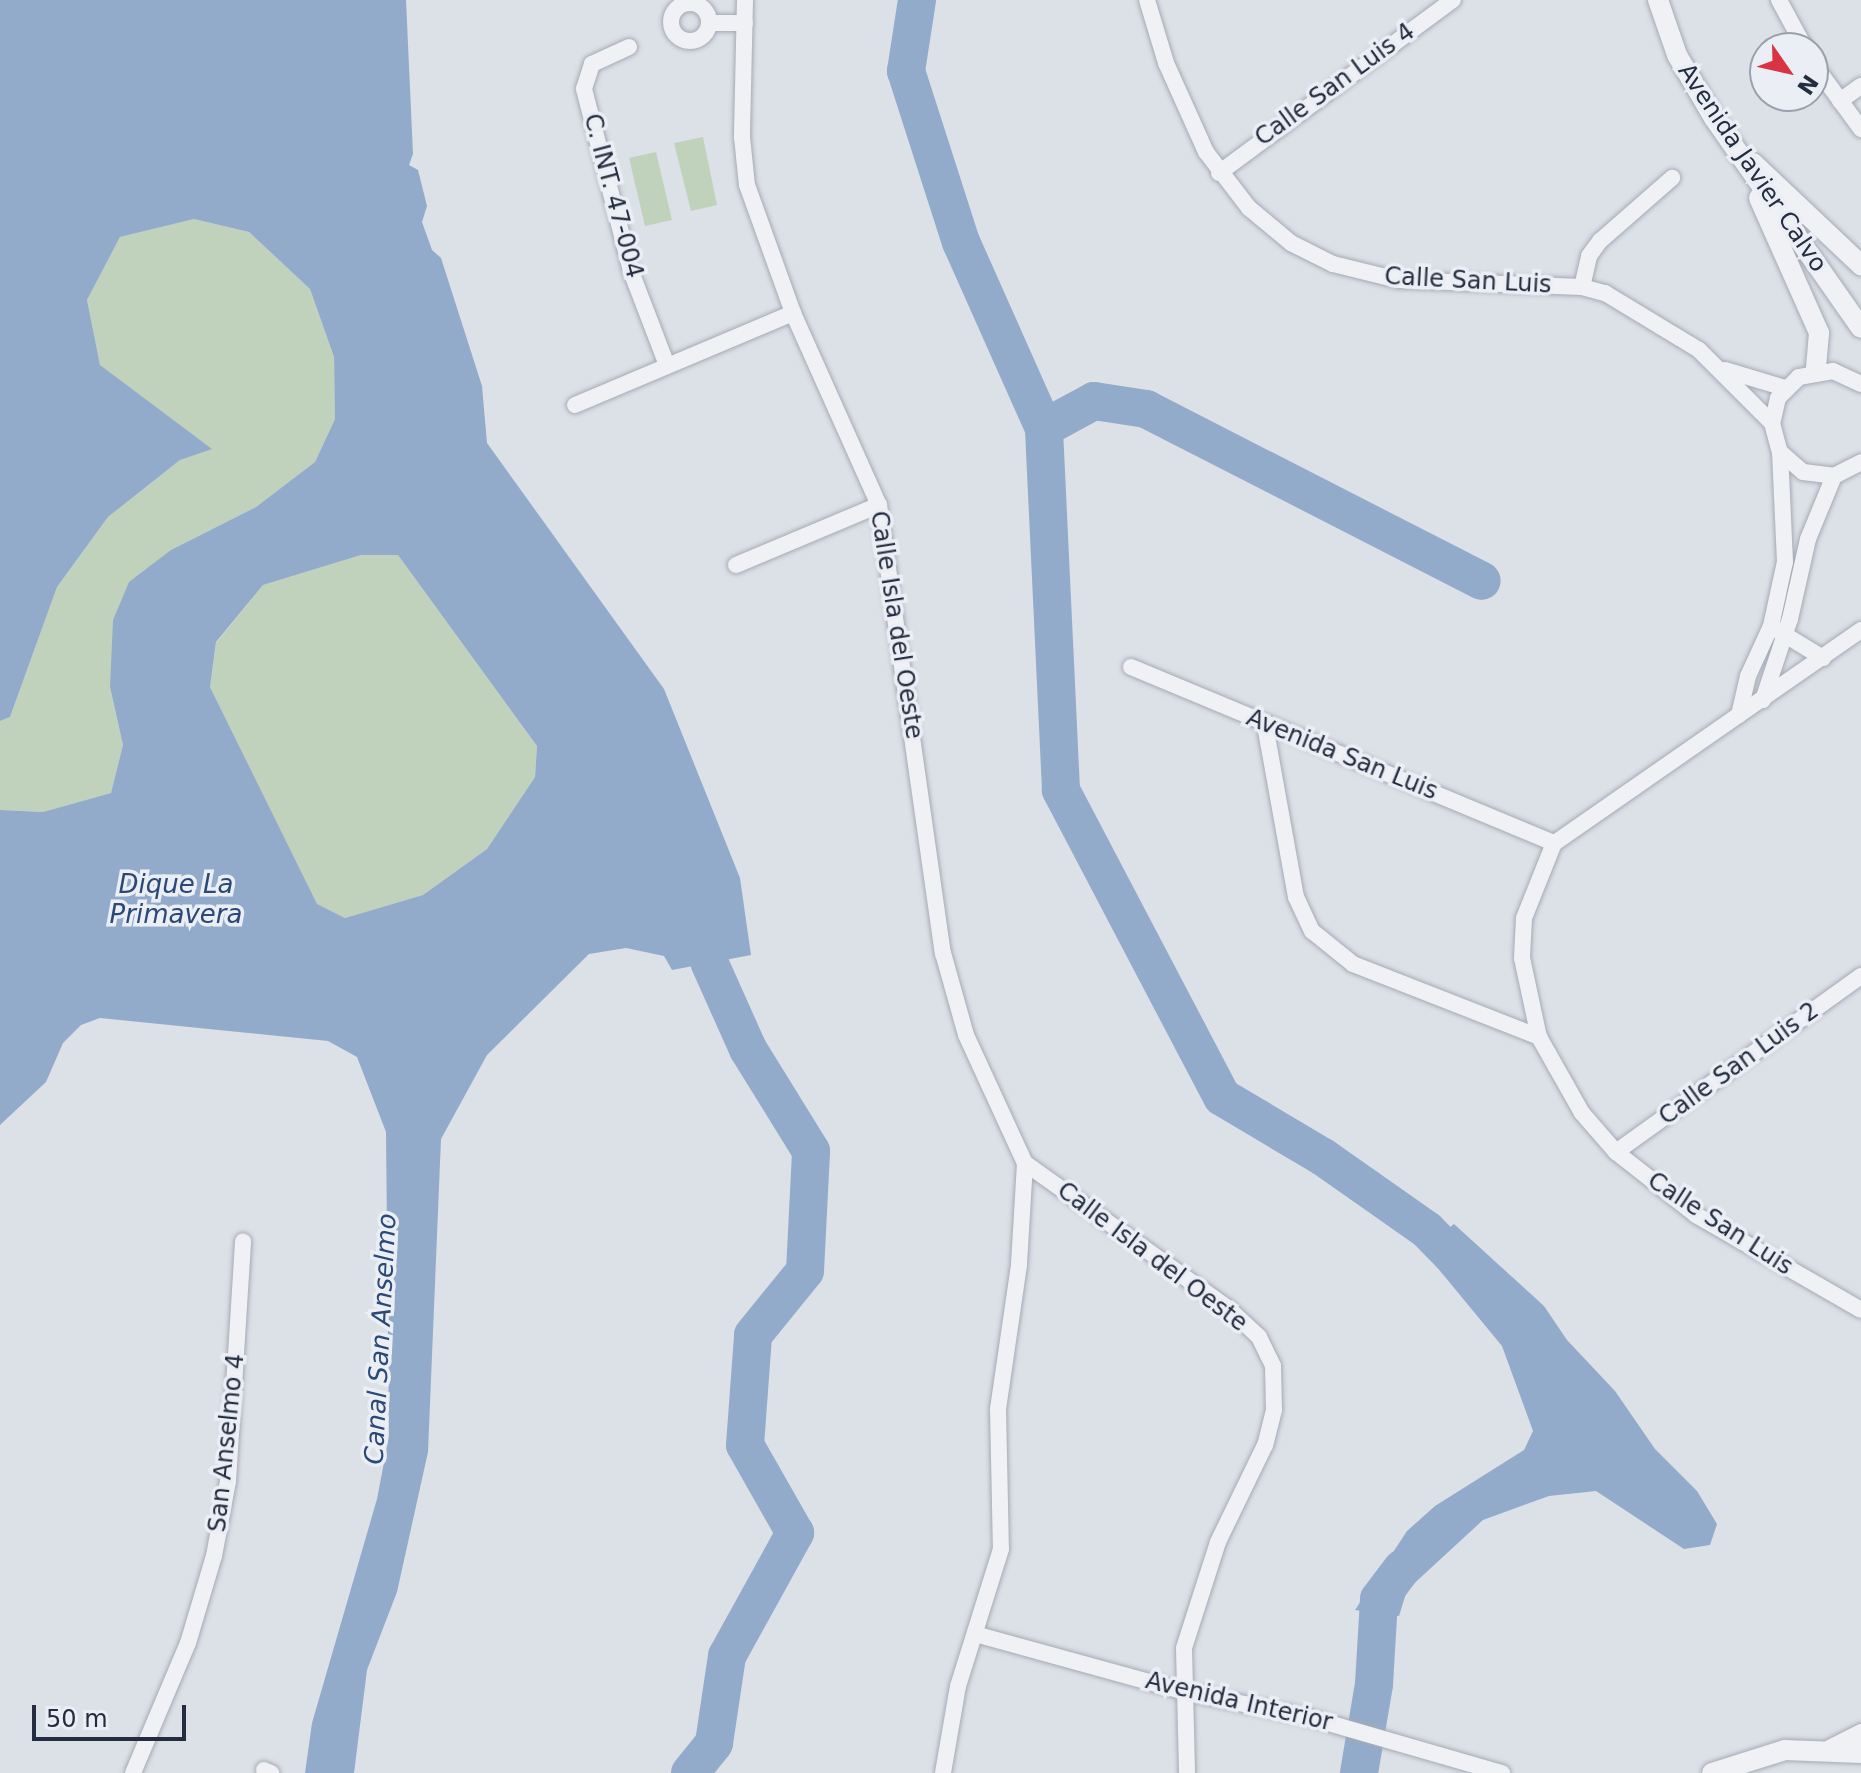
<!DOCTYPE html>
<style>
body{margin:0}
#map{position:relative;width:1861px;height:1773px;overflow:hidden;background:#dce0e7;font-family:"DejaVu Sans",sans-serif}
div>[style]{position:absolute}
.green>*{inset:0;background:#c0d2bc}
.water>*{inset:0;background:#93abcb}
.river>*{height:38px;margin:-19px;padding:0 19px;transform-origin:19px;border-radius:19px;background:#93abcb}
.roads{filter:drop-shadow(0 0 2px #a5aab5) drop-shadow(0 0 2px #a5aab5)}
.minor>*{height:16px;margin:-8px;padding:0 8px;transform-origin:8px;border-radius:8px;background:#eff1f5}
.minor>.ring{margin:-8px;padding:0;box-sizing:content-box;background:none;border:16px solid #eff1f5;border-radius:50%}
.tertiary>*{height:20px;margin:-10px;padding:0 10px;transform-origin:10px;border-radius:10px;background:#eff1f5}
span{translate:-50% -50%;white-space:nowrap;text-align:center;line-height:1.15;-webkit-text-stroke:7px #ebeff5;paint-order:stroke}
.street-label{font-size:24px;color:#242d3f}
.water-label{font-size:26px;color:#2b4976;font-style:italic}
.north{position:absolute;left:1749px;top:32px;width:80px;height:80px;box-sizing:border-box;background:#ebeff5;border:2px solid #9ba1ac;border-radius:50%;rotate:124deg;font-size:22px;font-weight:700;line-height:32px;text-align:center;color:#242d3f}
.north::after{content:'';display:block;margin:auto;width:28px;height:36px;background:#d93444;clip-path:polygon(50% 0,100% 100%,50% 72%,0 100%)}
.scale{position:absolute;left:32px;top:1705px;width:154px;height:36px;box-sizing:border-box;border:4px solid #242d3f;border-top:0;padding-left:10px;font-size:24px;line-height:28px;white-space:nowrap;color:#242d3f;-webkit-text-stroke:6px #ebeff5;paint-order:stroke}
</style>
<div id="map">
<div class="green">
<div style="clip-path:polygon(703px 137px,717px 205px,691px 211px,674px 143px)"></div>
<div style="clip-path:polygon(656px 152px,672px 220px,645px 226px,629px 158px)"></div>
<div style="clip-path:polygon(194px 219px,249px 232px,310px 289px,334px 357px,335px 419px,315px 462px,256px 507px,171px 550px,110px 687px,123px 745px,111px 793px,43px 812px,0 810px,0 721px,10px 717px,57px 587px,108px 517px,180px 460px,150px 407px,100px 365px,87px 300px,120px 237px)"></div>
<div style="clip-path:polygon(361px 555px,398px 555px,537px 746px,535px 777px,487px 849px,423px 895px,345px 918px,317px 905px,210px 687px,216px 643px,263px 585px)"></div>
</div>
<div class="water">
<div style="clip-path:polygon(evenodd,0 0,406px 0,413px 154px,409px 165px,418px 170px,427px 206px,422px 222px,432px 250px,441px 258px,482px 386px,487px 443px,664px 689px,740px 878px,751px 955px,672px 970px,664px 956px,626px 948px,589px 954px,487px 1055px,441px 1139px,428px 1452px,397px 1592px,367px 1670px,354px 1773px,305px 1773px,312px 1723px,377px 1499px,389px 1436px,386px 1132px,357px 1057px,328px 1041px,100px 1018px,81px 1025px,63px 1043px,46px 1082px,0 1125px,0 810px,43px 812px,111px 793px,123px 745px,110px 687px,113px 620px,129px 582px,171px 550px,256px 507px,315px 462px,335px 419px,334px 357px,310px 289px,249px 232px,194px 219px,120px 237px,87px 300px,100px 365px,212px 449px,180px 460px,108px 517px,57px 587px,10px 717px,0 721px,0 0,361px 555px,398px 555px,537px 746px,535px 777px,487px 849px,423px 895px,345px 918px,317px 904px,210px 687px,216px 642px,263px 585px,361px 555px)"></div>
<div style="clip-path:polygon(1454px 1224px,1544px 1306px,1567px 1340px,1615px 1391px,1655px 1449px,1697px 1491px,1717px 1524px,1710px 1545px,1684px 1549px,1596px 1491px,1549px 1496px,1483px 1520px,1407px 1590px,1399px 1616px,1355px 1610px,1407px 1531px,1435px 1506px,1524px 1450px,1533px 1431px,1502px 1346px,1422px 1249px)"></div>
</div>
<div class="river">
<div style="left:917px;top:0;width:72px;rotate:98.8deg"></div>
<div style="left:906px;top:71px;width:180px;rotate:72.2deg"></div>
<div style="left:961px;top:242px;width:204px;rotate:66deg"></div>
<div style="left:1472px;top:1276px;width:64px;rotate:-134.4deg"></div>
<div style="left:1427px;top:1230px;width:127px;rotate:-144.9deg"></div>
<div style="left:1323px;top:1157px;width:117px;rotate:-149.3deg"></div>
<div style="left:1222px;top:1097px;width:347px;rotate:-117.7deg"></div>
<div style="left:1061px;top:790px;width:362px;rotate:-92.7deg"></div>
<div style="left:1044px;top:428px;width:57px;rotate:-28.4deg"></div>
<div style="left:1094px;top:401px;width:53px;rotate:8.7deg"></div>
<div style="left:1146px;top:409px;width:377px;rotate:27.1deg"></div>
<div style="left:690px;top:1773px;width:38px;rotate:-51deg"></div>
<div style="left:714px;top:1743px;width:88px;rotate:-81.5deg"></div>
<div style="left:727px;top:1656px;width:141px;rotate:-61.1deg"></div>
<div style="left:795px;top:1533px;width:101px;rotate:-119.6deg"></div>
<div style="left:745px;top:1445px;width:110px;rotate:-85.8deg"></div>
<div style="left:753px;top:1335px;width:82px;rotate:-50.9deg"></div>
<div style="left:805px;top:1271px;width:120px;rotate:-87.1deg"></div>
<div style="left:811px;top:1151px;width:120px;rotate:-121.7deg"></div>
<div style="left:748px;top:1049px;width:95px;rotate:-114.1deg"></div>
<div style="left:1359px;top:1773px;width:90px;rotate:-80.4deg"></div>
<div style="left:1374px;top:1684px;width:85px;rotate:-86.6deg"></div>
<div style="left:1379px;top:1599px;width:38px;rotate:-53deg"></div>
</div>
<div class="roads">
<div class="minor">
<div style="left:745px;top:0;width:137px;rotate:91.3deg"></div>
<div style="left:742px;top:137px;width:48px;rotate:84.1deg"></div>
<div style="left:747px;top:185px;width:136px;rotate:70.2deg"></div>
<div style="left:793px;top:313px;width:210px;rotate:65.9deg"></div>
<div style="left:879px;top:505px;width:453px;rotate:81.9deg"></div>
<div style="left:943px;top:953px;width:85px;rotate:74.3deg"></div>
<div style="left:966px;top:1035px;width:141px;rotate:65.3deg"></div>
<div style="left:1025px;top:1163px;width:102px;rotate:93.4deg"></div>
<div style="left:1019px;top:1265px;width:146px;rotate:98.3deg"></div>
<div style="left:998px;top:1409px;width:140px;rotate:88.8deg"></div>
<div style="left:1001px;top:1549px;width:144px;rotate:107.4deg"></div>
<div style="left:958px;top:1686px;width:88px;rotate:99.8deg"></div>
<div style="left:1147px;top:0;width:66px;rotate:73.2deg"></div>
<div style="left:1166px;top:63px;width:98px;rotate:65.8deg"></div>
<div style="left:1206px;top:152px;width:71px;rotate:52.5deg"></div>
<div style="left:1249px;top:208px;width:55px;rotate:39.8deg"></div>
<div style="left:1291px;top:243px;width:47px;rotate:26.6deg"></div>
<div style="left:1333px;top:264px;width:67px;rotate:13.8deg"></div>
<div style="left:1398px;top:280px;width:184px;rotate:2.2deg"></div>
<div style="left:1582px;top:287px;width:24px;rotate:15deg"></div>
<div style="left:1605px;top:293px;width:110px;rotate:31.2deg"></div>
<div style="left:1699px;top:350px;width:103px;rotate:45deg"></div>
<div style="left:1779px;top:0;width:55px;rotate:61.6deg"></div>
<div class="ring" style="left:671px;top:3px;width:22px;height:22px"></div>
<div style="left:709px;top:23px;width:36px"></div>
<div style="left:629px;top:47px;width:41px;rotate:155.3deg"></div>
<div style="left:592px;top:64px;width:26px;rotate:108deg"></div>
<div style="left:584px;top:89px;width:191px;rotate:75.5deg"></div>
<div style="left:632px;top:274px;width:97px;rotate:69deg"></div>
<div style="left:1813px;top:63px;width:82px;rotate:54deg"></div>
<div style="left:1840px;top:101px;width:26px;rotate:-36deg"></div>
<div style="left:1219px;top:173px;width:291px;rotate:-36.5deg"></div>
<div style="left:1582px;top:287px;width:32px;rotate:-77deg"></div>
<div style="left:1589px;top:256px;width:19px;rotate:-54deg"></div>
<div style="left:1600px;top:241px;width:96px;rotate:-41.2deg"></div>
<div style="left:1725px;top:370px;width:63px;rotate:16.7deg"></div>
<div style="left:1861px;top:384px;width:31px;rotate:-155deg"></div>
<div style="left:1833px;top:371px;width:35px;rotate:170deg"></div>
<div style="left:1799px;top:377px;width:30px;rotate:135deg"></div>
<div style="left:1778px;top:398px;width:26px;rotate:103deg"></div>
<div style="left:1772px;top:423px;width:30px;rotate:75deg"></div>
<div style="left:1780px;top:452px;width:30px;rotate:41deg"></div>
<div style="left:1803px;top:472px;width:31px;rotate:7deg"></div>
<div style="left:1834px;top:476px;width:30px;rotate:-27deg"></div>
<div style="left:575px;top:405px;width:237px;rotate:-22.9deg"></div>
<div style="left:736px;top:565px;width:155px;rotate:-22.8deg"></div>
<div style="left:1777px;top:630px;width:54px;rotate:31.3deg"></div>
<div style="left:1861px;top:630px;width:374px;rotate:145.2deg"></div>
<div style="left:1554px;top:843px;width:81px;rotate:111.8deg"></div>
<div style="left:1524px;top:918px;width:40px;rotate:92.9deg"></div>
<div style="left:1522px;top:958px;width:81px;rotate:77.9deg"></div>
<div style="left:1539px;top:1037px;width:87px;rotate:60.5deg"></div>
<div style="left:1582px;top:1113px;width:52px;rotate:48.9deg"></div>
<div style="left:1616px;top:1152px;width:102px;rotate:38.2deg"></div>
<div style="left:1696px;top:1215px;width:190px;rotate:29.9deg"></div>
<div style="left:1131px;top:667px;width:458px;rotate:22.6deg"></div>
<div style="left:1763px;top:700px;width:85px;rotate:-71.6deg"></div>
<div style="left:1790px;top:619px;width:82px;rotate:-77.3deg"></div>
<div style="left:1808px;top:539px;width:68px;rotate:-67.6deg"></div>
<div style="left:1739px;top:715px;width:40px;rotate:-77deg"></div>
<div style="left:1748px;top:676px;width:55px;rotate:-65.3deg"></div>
<div style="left:1771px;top:626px;width:66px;rotate:-77.7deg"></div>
<div style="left:1785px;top:562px;width:110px;rotate:-92.6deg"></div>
<div style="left:1265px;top:725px;width:175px;rotate:79.8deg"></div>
<div style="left:1296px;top:897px;width:38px;rotate:65deg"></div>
<div style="left:1312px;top:931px;width:53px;rotate:38.8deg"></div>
<div style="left:1353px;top:964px;width:200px;rotate:21.4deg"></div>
<div style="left:1616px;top:1152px;width:302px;rotate:-35.7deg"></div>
<div style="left:1025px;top:1163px;width:251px;rotate:35.6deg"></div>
<div style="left:1229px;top:1309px;width:41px;rotate:43deg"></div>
<div style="left:1259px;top:1337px;width:32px;rotate:64deg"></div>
<div style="left:1273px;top:1366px;width:44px;rotate:88.7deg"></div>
<div style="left:1274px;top:1410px;width:36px;rotate:104deg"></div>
<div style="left:1265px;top:1445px;width:108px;rotate:115.9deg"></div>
<div style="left:1218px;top:1542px;width:111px;rotate:107.8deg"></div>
<div style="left:1184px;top:1648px;width:125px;rotate:88.6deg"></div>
<div style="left:975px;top:1634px;width:215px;rotate:15.4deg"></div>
<div style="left:1182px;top:1691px;width:132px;rotate:11.8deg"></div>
<div style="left:1311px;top:1718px;width:199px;rotate:16.1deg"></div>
<div style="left:264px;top:1770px;width:8px;rotate:23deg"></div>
<div style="left:133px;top:1773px;width:141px;rotate:-67.1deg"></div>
<div style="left:188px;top:1643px;width:91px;rotate:-73.4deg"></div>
<div style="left:214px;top:1556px;width:76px;rotate:-79.4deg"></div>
<div style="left:228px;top:1481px;width:240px;rotate:-86.4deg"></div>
</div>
<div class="tertiary">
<div style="left:1658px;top:0;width:58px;rotate:70.9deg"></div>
<div style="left:1677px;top:55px;width:73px;rotate:59.6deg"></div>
<div style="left:1714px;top:118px;width:256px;rotate:55deg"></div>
<div style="left:1753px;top:163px;width:149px;rotate:43.4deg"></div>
<div style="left:1759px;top:198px;width:148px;rotate:66deg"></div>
<div style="left:1819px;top:333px;width:38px;rotate:95deg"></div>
<div style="left:1830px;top:1750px;width:35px;rotate:-27deg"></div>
<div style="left:1712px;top:1773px;width:77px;rotate:-17.5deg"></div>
<div style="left:1785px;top:1750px;width:76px;rotate:2.3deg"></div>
</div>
</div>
<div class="street-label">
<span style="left:1335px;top:85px;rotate:-36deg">Calle San Luis 4</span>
<span style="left:1752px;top:168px;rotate:56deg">Avenida Javier Calvo</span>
<span style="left:613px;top:196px;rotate:75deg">C. INT. 47-004</span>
<span style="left:1468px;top:281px;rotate:3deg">Calle San Luis</span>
<span style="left:896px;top:625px;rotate:81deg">Calle Isla del Oeste</span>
<span style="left:1342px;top:755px;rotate:22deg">Avenida San Luis</span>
<span style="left:1739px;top:1064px;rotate:-36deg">Calle San Luis 2</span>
<span style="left:1720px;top:1224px;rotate:33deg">Calle San Luis</span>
<span style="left:1152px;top:1257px;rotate:37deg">Calle Isla del Oeste</span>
<span style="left:227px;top:1443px;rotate:-84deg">San Anselmo 4</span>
<span style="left:1239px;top:1702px;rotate:13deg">Avenida Interior</span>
</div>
<div class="water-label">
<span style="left:176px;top:900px">Dique La<br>Primavera</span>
<span style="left:381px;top:1339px;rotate:-87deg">Canal San Anselmo</span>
</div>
<div class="north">N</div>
<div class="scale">50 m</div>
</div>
